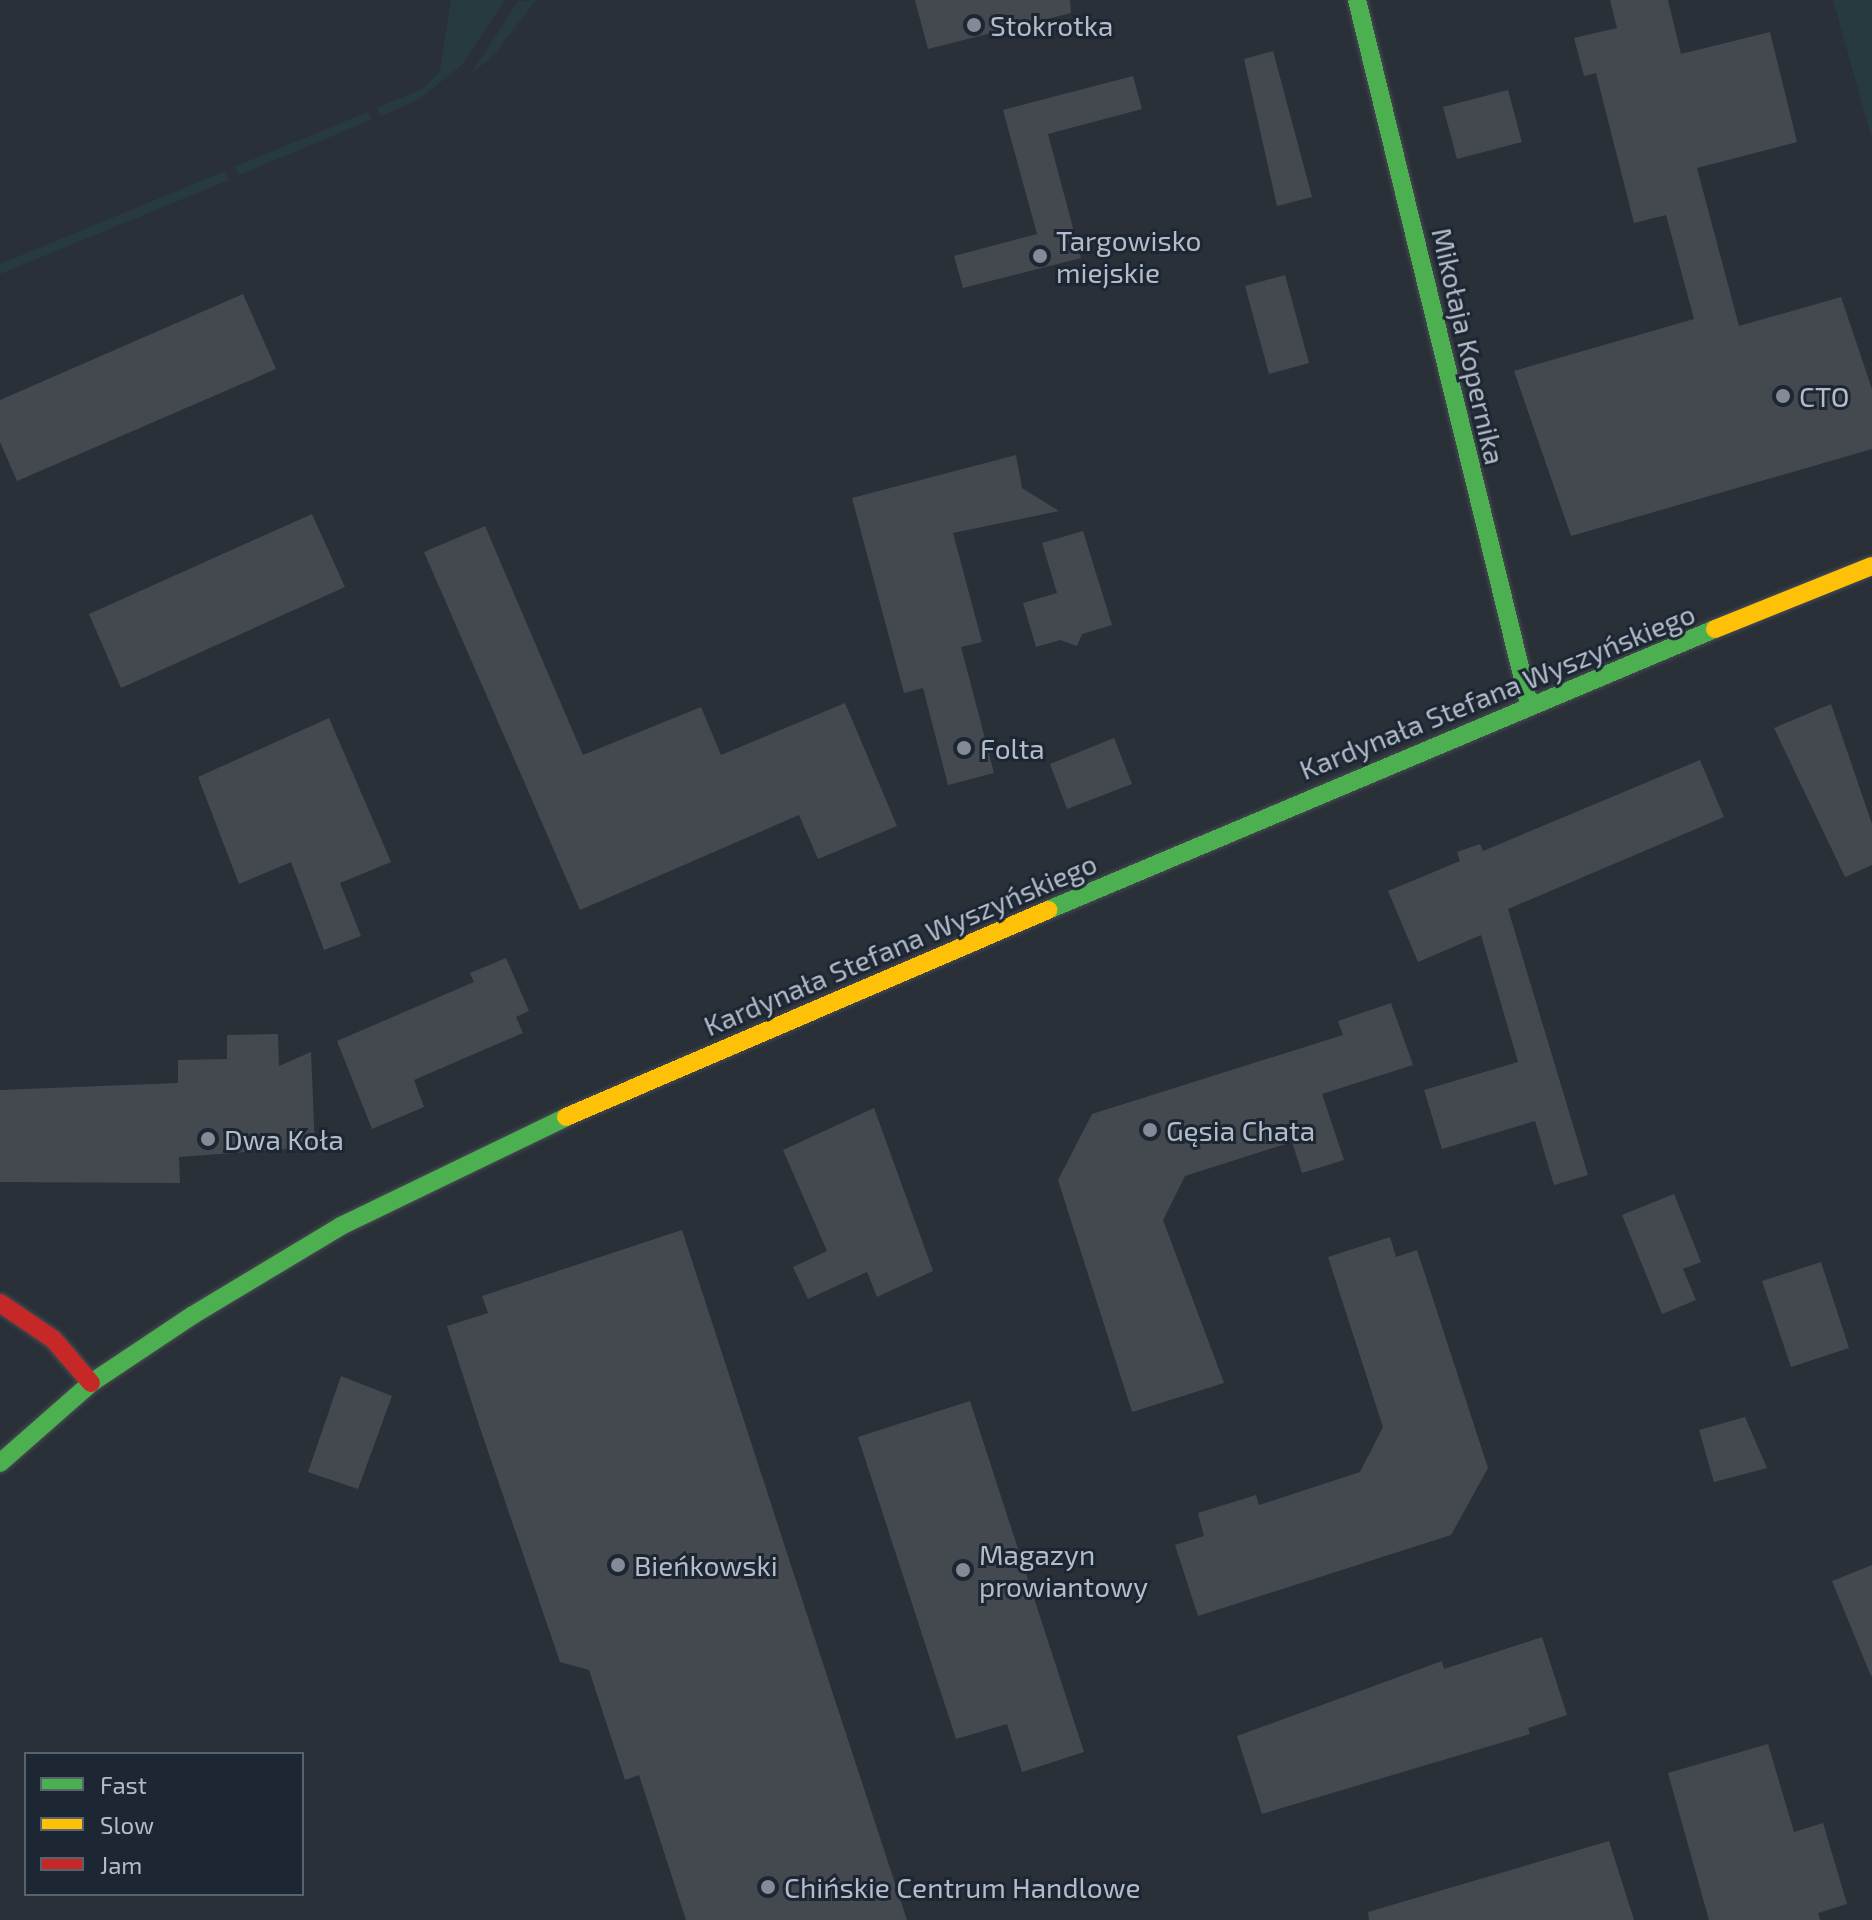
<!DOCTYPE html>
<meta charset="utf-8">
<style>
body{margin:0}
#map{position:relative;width:1872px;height:1920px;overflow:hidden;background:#2a3038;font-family:"Exo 2",sans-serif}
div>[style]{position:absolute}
.green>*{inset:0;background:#273a3e}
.building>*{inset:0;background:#444950}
.roads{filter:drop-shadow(0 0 2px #484c53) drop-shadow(0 0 2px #484c53)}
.fast>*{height:18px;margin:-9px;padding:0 9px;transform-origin:9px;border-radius:9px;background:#4caf50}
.slow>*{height:18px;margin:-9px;padding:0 9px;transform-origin:9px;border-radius:9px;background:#ffc107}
.jam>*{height:18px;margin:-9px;padding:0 9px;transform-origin:9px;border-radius:9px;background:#c62828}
.dots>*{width:22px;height:22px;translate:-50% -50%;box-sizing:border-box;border:4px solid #1d2633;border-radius:50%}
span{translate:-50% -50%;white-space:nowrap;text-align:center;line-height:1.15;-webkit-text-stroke:6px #1d2633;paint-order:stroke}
.poi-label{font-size:28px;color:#b4bcc9}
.left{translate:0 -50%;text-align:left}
.street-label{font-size:28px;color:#b4bcc9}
.legend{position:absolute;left:24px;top:1752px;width:280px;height:144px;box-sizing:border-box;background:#1d2633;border:2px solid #59626f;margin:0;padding:10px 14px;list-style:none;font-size:24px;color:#b4bcc9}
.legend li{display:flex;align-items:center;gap:16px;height:40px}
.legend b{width:40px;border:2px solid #59626f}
</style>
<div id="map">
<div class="green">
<div style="clip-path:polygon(451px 0,505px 0,462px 65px,418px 100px,381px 116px,377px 108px,424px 88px,440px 71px)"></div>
<div style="clip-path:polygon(536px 0,495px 54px,471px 74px,518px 1px)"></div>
<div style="clip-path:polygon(1833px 0,1872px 0,1872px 139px)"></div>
<div style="clip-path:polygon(368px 112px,371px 120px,239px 175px,234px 167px)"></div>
<div style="clip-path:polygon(225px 171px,229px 180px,0 274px,0 264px)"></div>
</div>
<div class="building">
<div style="clip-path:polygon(915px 0,1070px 0,1071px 13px,928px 49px)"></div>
<div style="clip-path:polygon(1610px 0,1668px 0,1681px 54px,1770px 32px,1797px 142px,1697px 168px,1739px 326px,1841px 297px,1872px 389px,1872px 449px,1571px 536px,1514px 371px,1694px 319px,1666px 215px,1634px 223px,1596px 73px,1584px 76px,1574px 38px,1617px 28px)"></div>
<div style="clip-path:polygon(1273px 51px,1312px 197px,1277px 206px,1244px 59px)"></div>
<div style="clip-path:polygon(1133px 76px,1142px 109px,1048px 134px,1081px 258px,963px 288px,954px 256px,1037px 234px,1003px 110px)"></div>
<div style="clip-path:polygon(1508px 90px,1522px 142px,1457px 159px,1443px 107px)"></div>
<div style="clip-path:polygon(1285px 275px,1309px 363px,1269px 374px,1245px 286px)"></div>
<div style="clip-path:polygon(243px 294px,276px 369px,17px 481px,0 442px,0 400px)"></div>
<div style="clip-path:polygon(1016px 455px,1022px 488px,1059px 511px,953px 533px,982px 642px,961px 647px,994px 773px,948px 785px,923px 688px,904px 693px,852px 498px)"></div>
<div style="clip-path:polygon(312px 514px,345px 587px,121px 688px,89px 614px)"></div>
<div style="clip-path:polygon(485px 526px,583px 755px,701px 707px,721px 755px,845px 703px,897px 826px,818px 859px,799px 815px,580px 910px,424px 552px)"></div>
<div style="clip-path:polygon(1083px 531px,1112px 625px,1082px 634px,1077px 646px,1060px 640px,1036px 647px,1023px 603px,1057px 593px,1042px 543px)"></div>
<div style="clip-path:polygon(1831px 704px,1872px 824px,1872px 865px,1845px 877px,1774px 728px)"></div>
<div style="clip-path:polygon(329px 718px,391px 862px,340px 883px,361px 936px,324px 950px,291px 862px,239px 884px,198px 777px)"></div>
<div style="clip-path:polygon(1114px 738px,1132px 784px,1067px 809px,1050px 764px)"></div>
<div style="clip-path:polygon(1700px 760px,1724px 817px,1508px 909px,1588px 1175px,1554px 1185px,1535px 1121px,1442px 1149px,1424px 1090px,1518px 1062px,1481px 935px,1418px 962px,1388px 891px,1460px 861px,1457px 852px,1480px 844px,1483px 851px)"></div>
<div style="clip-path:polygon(506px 958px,529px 1011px,516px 1017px,523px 1033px,414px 1080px,424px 1107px,372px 1129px,337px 1041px,474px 982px,470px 973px)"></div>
<div style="clip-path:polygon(1391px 1003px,1413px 1065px,1322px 1094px,1344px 1160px,1302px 1173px,1292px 1142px,1185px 1176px,1163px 1220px,1224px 1383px,1132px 1412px,1058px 1180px,1092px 1114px,1343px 1035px,1338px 1021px)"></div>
<div style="clip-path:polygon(278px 1034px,279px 1066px,311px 1052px,315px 1147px,179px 1157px,180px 1183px,0 1182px,0 1090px,178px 1083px,178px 1060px,227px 1059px,227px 1035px)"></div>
<div style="clip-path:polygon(874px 1108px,933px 1271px,877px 1297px,867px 1272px,808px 1299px,793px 1267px,827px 1251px,783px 1150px)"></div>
<div style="clip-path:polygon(1674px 1194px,1701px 1262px,1683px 1269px,1696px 1300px,1662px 1314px,1622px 1215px)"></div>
<div style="clip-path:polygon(682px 1230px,813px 1633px,907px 1920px,686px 1920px,639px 1775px,625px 1780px,589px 1670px,560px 1662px,480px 1428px,447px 1326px,488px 1313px,482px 1296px)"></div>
<div style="clip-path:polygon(1390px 1237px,1396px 1257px,1417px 1250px,1488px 1468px,1451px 1535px,1198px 1616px,1175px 1545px,1204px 1536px,1198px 1513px,1256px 1495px,1259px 1505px,1360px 1472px,1383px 1427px,1328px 1257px)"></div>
<div style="clip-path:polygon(1821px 1262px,1849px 1348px,1791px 1367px,1762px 1281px)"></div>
<div style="clip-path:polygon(341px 1376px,392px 1396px,358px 1489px,308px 1472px)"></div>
<div style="clip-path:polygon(970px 1401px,1084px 1752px,1022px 1772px,1007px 1724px,956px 1739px,858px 1437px)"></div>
<div style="clip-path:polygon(1745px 1417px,1767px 1468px,1714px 1482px,1699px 1430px)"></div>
<div style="clip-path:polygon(1872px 1565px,1872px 1676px,1871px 1676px,1832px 1581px)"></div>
<div style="clip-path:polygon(1542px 1637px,1567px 1715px,1528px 1728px,1530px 1734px,1262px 1814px,1237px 1736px,1442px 1661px,1444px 1669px)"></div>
<div style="clip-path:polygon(1768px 1744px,1794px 1832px,1823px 1823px,1847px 1904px,1818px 1913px,1820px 1920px,1709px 1920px,1668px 1773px)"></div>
<div style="clip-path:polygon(1609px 1841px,1634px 1920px,1369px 1920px,1368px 1912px)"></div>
</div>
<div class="roads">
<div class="fast">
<div style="left:1357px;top:0;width:725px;rotate:76.27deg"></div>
<div style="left:1048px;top:910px;width:724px;rotate:-22.85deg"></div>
<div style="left:0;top:1463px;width:121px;rotate:-41.3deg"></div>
<div style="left:91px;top:1383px;width:123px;rotate:-33.7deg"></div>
<div style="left:193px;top:1315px;width:173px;rotate:-31deg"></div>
<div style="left:341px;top:1226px;width:250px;rotate:-25.8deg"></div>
</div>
<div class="slow">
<div style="left:1715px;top:629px;width:169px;rotate:-21.9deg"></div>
<div style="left:566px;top:1117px;width:525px;rotate:-23.24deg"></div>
</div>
<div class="jam">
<div style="left:0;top:1303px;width:64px;rotate:34.2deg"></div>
<div style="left:53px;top:1339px;width:58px;rotate:49.2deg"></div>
</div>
</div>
<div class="dots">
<div style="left:974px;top:25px;background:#848b96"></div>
<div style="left:1040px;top:256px;background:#848b96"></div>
<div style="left:1783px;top:396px;background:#848b96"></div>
<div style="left:964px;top:748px;background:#848b96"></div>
<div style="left:1150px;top:1130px;background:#848b96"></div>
<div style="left:208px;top:1139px;background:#848b96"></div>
<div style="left:618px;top:1565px;background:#848b96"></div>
<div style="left:963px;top:1570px;background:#848b96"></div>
<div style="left:768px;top:1887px;background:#848b96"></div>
</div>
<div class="poi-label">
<span class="left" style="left:990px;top:25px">Stokrotka</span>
<span class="left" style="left:1056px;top:256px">Targowisko<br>miejskie</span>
<span class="left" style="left:1799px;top:396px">CTO</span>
<span class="left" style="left:980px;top:748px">Folta</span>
<span class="left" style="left:1166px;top:1130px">Gęsia Chata</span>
<span class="left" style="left:224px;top:1139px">Dwa Koła</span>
<span class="left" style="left:979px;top:1570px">Magazyn<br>prowiantowy</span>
<span class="left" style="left:634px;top:1565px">Bieńkowski</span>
<span class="left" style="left:784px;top:1887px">Chińskie Centrum Handlowe</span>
</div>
<div class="street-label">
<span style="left:1469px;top:346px;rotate:77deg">Mikołaja Kopernika</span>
<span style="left:1497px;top:691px;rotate:-22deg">Kardynała Stefana Wyszyńskiego</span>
<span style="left:900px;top:944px;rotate:-23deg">Kardynała Stefana Wyszyńskiego</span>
</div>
<ul class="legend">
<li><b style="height:10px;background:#4caf50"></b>Fast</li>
<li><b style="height:10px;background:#ffc107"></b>Slow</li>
<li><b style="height:10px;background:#c62828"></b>Jam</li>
</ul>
</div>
